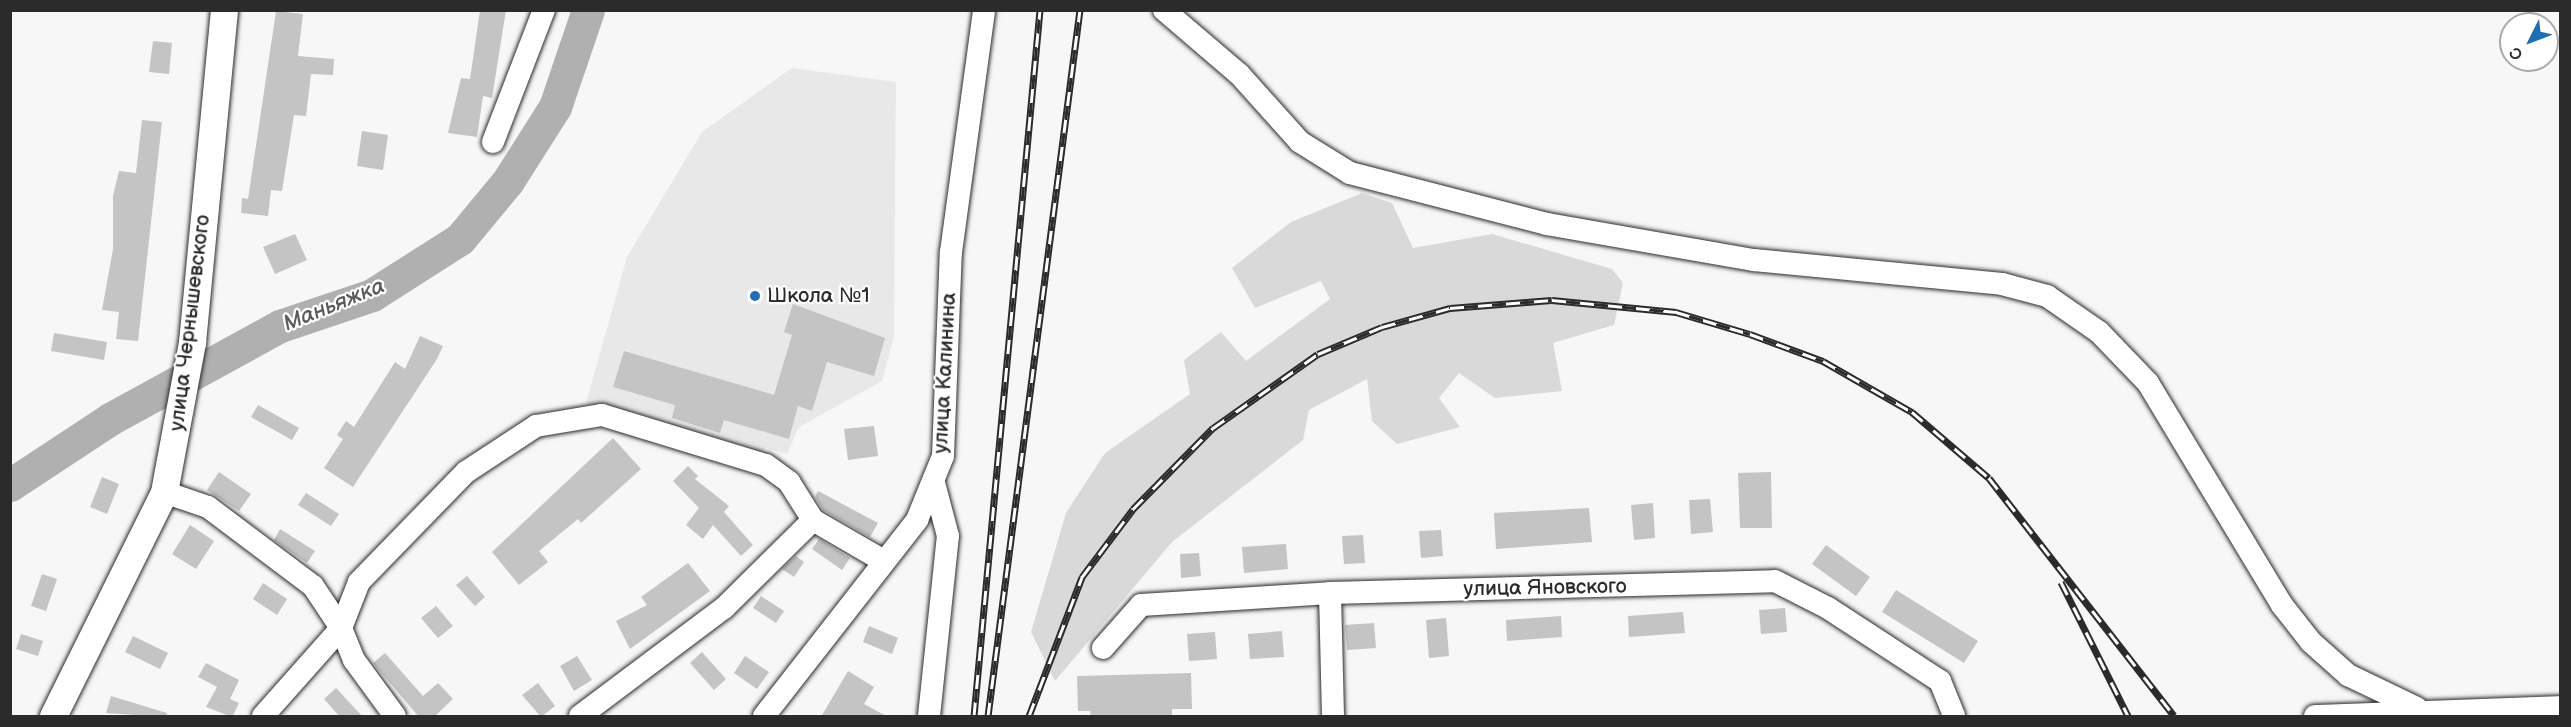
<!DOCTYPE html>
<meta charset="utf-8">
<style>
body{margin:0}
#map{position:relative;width:2571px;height:727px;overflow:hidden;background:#f7f7f7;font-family:"Balsamiq Sans",sans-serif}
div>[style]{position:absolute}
.built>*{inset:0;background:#e8e8e8}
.green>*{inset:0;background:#d9d9d9}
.river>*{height:33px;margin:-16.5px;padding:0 16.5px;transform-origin:16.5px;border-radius:16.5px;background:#b0b0b0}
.building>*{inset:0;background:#c4c4c4}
.roads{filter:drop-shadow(0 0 2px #2b2b2b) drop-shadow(0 0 2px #2b2b2b)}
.minor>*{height:22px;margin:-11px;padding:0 11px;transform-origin:11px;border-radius:11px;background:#fff}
.tertiary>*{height:27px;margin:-13.5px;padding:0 13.5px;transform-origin:13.5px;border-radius:13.5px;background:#fff}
.rail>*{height:7px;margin-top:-3.5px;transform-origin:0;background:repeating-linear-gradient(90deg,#fff 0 14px,#2b2b2b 0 28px);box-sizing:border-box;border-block:2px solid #2b2b2b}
.dots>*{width:16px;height:16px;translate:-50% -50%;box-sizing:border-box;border:3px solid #fff;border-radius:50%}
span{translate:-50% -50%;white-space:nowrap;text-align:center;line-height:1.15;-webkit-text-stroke:4.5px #fff;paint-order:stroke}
.poi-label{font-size:21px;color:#2b2b2b}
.left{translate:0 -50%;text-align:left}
.street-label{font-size:21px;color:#2b2b2b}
.water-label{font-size:22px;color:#5a5a5a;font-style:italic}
.frame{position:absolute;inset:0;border:12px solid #2b2b2b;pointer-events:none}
.north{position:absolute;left:2499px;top:12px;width:60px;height:60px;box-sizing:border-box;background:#fff;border:2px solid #aaa;border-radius:50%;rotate:228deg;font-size:16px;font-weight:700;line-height:24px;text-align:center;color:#2b2b2b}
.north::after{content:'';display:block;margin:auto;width:21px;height:27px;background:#1f6fb2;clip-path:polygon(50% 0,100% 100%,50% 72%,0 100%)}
</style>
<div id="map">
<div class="built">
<div style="clip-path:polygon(792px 68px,896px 82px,894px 336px,882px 381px,799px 427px,787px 454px,766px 448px,759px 455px,586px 403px,627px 257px,702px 132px)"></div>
</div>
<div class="green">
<div style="clip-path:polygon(1362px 193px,1392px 203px,1413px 248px,1492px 234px,1612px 269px,1623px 283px,1614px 325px,1553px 343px,1562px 391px,1495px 398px,1459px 373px,1439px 398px,1460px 427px,1397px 444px,1372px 421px,1367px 379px,1309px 410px,1303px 440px,1172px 542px,1055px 681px,1031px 632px,1066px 513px,1105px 453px,1190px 394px,1184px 360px,1221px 332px,1246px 361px,1330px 299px,1321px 281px,1255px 308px,1232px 268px,1291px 222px)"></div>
</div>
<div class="river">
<div style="left:10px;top:485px;width:120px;rotate:-33.4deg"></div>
<div style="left:110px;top:419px;width:194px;rotate:-28.7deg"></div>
<div style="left:280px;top:326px;width:97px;rotate:-18.6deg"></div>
<div style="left:372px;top:295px;width:104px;rotate:-32.5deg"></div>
<div style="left:460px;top:239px;width:75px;rotate:-50.4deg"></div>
<div style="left:508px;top:181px;width:88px;rotate:-57.6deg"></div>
<div style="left:555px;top:107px;width:102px;rotate:-71.2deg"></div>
</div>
<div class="building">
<div style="clip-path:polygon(480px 10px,506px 10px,492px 98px,483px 96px,477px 137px,448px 133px,461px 78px,470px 79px)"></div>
<div style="clip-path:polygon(276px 11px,303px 14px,298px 56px,334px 59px,333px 75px,311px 74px,306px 116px,294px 115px,282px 191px,271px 190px,268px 216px,241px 213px,242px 198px,248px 199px)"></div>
<div style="clip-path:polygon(153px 41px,172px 43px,169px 74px,149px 72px)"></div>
<div style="clip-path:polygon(142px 120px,162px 122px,138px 341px,116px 339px,119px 312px,102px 310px,113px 249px,113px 196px,119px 171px,136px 173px)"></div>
<div style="clip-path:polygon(362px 131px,388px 135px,383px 170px,357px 166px)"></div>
<div style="clip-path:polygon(295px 234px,307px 260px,275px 274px,263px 247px)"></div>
<div style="clip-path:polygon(793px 304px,885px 338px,874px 376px,827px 362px,812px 411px,798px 406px,789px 439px,724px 420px,720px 433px,672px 418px,675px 405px,613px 387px,624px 351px,774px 395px,792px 335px,784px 332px)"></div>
<div style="clip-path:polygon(54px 333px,107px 342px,104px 360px,51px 351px)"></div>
<div style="clip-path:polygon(420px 336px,443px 346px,437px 359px,353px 487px,324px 468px,343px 439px,337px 435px,346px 421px,354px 427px,395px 362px,405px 369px)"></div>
<div style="clip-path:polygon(258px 405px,299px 428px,292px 440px,251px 417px)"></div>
<div style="clip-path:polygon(874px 426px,878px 456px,848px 460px,844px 429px)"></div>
<div style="clip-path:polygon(613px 438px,641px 469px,581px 523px,578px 519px,539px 551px,548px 562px,519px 585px,492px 552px)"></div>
<div style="clip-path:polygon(688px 466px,698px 476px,695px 479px,729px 506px,724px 512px,753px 545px,741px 556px,713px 525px,703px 539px,686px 525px,699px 508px,673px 481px)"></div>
<div style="clip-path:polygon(219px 472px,251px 494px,239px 511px,207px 490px)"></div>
<div style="clip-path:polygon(1771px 472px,1772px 528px,1740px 528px,1738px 473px)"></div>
<div style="clip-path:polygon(102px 477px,119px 484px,107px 514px,90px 507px)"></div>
<div style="clip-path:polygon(818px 491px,878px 523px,870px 537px,823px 510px,815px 497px)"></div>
<div style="clip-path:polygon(306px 493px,339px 514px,331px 526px,298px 505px)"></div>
<div style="clip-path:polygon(1710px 499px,1713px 532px,1691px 534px,1689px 500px)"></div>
<div style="clip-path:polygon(1653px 503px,1655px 538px,1634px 540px,1631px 505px)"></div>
<div style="clip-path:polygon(1589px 508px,1592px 542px,1496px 549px,1494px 513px)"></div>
<div style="clip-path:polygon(190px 525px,214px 541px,196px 569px,172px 554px)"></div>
<div style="clip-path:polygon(280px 529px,315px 551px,307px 563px,274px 540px)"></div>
<div style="clip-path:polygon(1441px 530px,1443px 556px,1421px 558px,1419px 531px)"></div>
<div style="clip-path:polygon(1363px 535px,1365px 563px,1344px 564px,1342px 536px)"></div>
<div style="clip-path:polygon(819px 539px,850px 558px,842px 570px,812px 549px)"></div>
<div style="clip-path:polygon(1286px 544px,1288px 569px,1244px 573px,1242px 547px)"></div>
<div style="clip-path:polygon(1826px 545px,1870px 577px,1856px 596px,1812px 564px)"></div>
<div style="clip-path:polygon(1199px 553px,1201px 576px,1181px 578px,1180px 554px)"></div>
<div style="clip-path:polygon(796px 556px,804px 562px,794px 577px,782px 569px)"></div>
<div style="clip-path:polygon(688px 563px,710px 591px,630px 649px,616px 621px,647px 605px,641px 597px)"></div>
<div style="clip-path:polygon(42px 574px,57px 579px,46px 611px,31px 606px)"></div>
<div style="clip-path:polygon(467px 576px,485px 597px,475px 606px,456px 585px)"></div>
<div style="clip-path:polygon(263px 583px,287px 599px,277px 615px,253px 599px)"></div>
<div style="clip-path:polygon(1896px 590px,1978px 641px,1964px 663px,1882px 612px)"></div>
<div style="clip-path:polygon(761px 596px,784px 611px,776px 623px,753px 608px)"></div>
<div style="clip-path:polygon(436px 606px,453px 626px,438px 638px,421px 618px)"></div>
<div style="clip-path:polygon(1785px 608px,1787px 632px,1761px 634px,1759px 610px)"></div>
<div style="clip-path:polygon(1683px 612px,1685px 633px,1629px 637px,1628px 616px)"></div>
<div style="clip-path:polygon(1561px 616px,1562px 637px,1507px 641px,1506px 620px)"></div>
<div style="clip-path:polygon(1446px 618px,1449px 656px,1429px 658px,1426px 620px)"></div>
<div style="clip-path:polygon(1374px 623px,1376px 648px,1347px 650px,1345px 625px)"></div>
<div style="clip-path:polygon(869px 626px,898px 638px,892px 654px,863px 642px)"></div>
<div style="clip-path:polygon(1282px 631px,1284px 657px,1250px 659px,1248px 634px)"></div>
<div style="clip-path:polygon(1215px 632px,1217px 659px,1189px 661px,1187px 634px)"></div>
<div style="clip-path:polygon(21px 634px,43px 641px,38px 656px,16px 649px)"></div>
<div style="clip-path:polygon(133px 636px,168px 653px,160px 669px,125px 652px)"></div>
<div style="clip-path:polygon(702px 652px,726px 679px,714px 690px,690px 663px)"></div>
<div style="clip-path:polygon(385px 653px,423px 696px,438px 683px,453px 699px,434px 717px,419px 717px,373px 663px)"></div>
<div style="clip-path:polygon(577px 656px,592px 680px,574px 691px,560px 666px)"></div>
<div style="clip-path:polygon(745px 656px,769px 672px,757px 689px,734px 673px)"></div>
<div style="clip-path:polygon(206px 663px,239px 680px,230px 699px,239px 703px,232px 717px,206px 707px,217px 687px,198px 677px)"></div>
<div style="clip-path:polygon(848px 671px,874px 687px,864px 704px,888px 717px,821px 717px)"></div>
<div style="clip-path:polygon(1191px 673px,1192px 709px,1172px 709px,1172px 717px,1091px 717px,1090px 711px,1078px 711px,1077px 676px)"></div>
<div style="clip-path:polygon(538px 683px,555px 706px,541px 717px,522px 695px)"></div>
<div style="clip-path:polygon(336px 688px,363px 717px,340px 717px,324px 699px)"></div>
<div style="clip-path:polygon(111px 696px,167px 713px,166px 717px,106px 713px)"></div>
</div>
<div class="roads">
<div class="minor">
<div style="left:1164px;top:10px;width:99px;rotate:40.5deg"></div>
<div style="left:1239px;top:74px;width:91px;rotate:48.1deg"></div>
<div style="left:1300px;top:142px;width:59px;rotate:31.8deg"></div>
<div style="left:1350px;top:173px;width:203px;rotate:14.5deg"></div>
<div style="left:1547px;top:224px;width:210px;rotate:9.9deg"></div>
<div style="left:1754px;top:260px;width:249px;rotate:5.5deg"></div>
<div style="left:2002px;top:284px;width:47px;rotate:14.9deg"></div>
<div style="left:2047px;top:296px;width:63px;rotate:34.7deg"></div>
<div style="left:2099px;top:332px;width:71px;rotate:46.1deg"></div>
<div style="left:2148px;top:383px;width:259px;rotate:58.9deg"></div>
<div style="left:2282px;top:605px;width:47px;rotate:51.9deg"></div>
<div style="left:2311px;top:642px;width:50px;rotate:41.7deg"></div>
<div style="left:2348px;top:675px;width:76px;rotate:25.6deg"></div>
<div style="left:493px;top:142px;width:142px;rotate:-68.9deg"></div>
<div style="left:164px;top:492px;width:46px;rotate:18.8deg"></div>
<div style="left:208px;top:507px;width:131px;rotate:37deg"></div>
<div style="left:313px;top:586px;width:50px;rotate:56.3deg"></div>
<div style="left:341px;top:628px;width:35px;rotate:68deg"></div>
<div style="left:354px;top:660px;width:69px;rotate:53.8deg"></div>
<div style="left:1330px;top:593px;width:123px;rotate:88.6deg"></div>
<div style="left:1103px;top:648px;width:57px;rotate:-48.5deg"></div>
<div style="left:1141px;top:605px;width:189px;rotate:-3.6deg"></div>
<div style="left:1330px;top:593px;width:445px;rotate:-1.5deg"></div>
<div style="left:1775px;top:581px;width:59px;rotate:27deg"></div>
<div style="left:1828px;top:608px;width:134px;rotate:33.1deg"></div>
<div style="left:1940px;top:681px;width:38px;rotate:68deg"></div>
<div style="left:263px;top:716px;width:118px;rotate:-48.4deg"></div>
<div style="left:341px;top:628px;width:49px;rotate:-68.6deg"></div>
<div style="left:359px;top:582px;width:153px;rotate:-45.8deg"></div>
<div style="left:466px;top:472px;width:84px;rotate:-33.3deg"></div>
<div style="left:536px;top:426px;width:67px;rotate:-9.5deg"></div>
<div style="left:602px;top:415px;width:171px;rotate:17deg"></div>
<div style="left:766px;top:465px;width:29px;rotate:36deg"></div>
<div style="left:789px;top:482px;width:45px;rotate:57.7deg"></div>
<div style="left:813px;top:520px;width:80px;rotate:30.1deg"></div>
<div style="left:580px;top:716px;width:180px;rotate:-36.9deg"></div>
<div style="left:724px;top:608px;width:125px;rotate:-44.7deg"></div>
<div style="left:764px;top:716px;width:249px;rotate:-52deg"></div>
<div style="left:917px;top:520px;width:69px;rotate:-67.9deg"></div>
<div style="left:943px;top:456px;width:204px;rotate:-87.8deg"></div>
<div style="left:951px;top:252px;width:244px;rotate:-82.2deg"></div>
<div style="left:929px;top:716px;width:181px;rotate:-84deg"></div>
<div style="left:948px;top:536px;width:55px;rotate:-104.8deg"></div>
<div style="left:2315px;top:716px;width:245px;rotate:-2.1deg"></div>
</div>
<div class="tertiary">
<div style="left:53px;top:716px;width:250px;rotate:-63.6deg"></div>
<div style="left:164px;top:492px;width:153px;rotate:-79.4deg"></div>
<div style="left:192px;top:342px;width:334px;rotate:-84.5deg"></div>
</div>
</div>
<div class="rail">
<div style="left:2061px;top:582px;width:150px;rotate:63.4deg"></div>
<div style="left:974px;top:716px;width:709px;rotate:-84.66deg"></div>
<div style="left:988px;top:716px;width:712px;rotate:-82.58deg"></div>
<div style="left:1029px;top:716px;width:149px;rotate:-69.1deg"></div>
<div style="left:1082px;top:577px;width:85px;rotate:-53.1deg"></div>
<div style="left:1133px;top:509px;width:114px;rotate:-45.4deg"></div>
<div style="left:1213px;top:428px;width:128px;rotate:-35.2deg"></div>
<div style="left:1318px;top:354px;width:69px;rotate:-22.9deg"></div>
<div style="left:1382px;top:327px;width:71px;rotate:-15.6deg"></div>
<div style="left:1450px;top:308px;width:102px;rotate:-4.5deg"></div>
<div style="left:1552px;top:300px;width:125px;rotate:5.5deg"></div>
<div style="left:1676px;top:312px;width:77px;rotate:16.6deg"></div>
<div style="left:1750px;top:334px;width:78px;rotate:20.3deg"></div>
<div style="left:1823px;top:361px;width:103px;rotate:29.8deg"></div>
<div style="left:1912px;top:412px;width:101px;rotate:40.6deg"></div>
<div style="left:1989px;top:478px;width:301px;rotate:52.1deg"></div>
</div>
<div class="dots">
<div style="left:755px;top:296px;background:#1f6fb2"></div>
</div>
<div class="poi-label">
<span class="left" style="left:767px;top:296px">Школа №1</span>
</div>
<div class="street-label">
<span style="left:190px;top:323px;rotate:-83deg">улица Чернышевского</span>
<span style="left:945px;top:373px;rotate:-87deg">улица Калинина</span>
<span style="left:1545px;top:588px;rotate:-1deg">улица Яновского</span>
</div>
<div class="water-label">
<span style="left:334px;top:305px;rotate:-22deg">Маньяжка</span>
</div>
<div class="frame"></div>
<div class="north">С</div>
</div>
